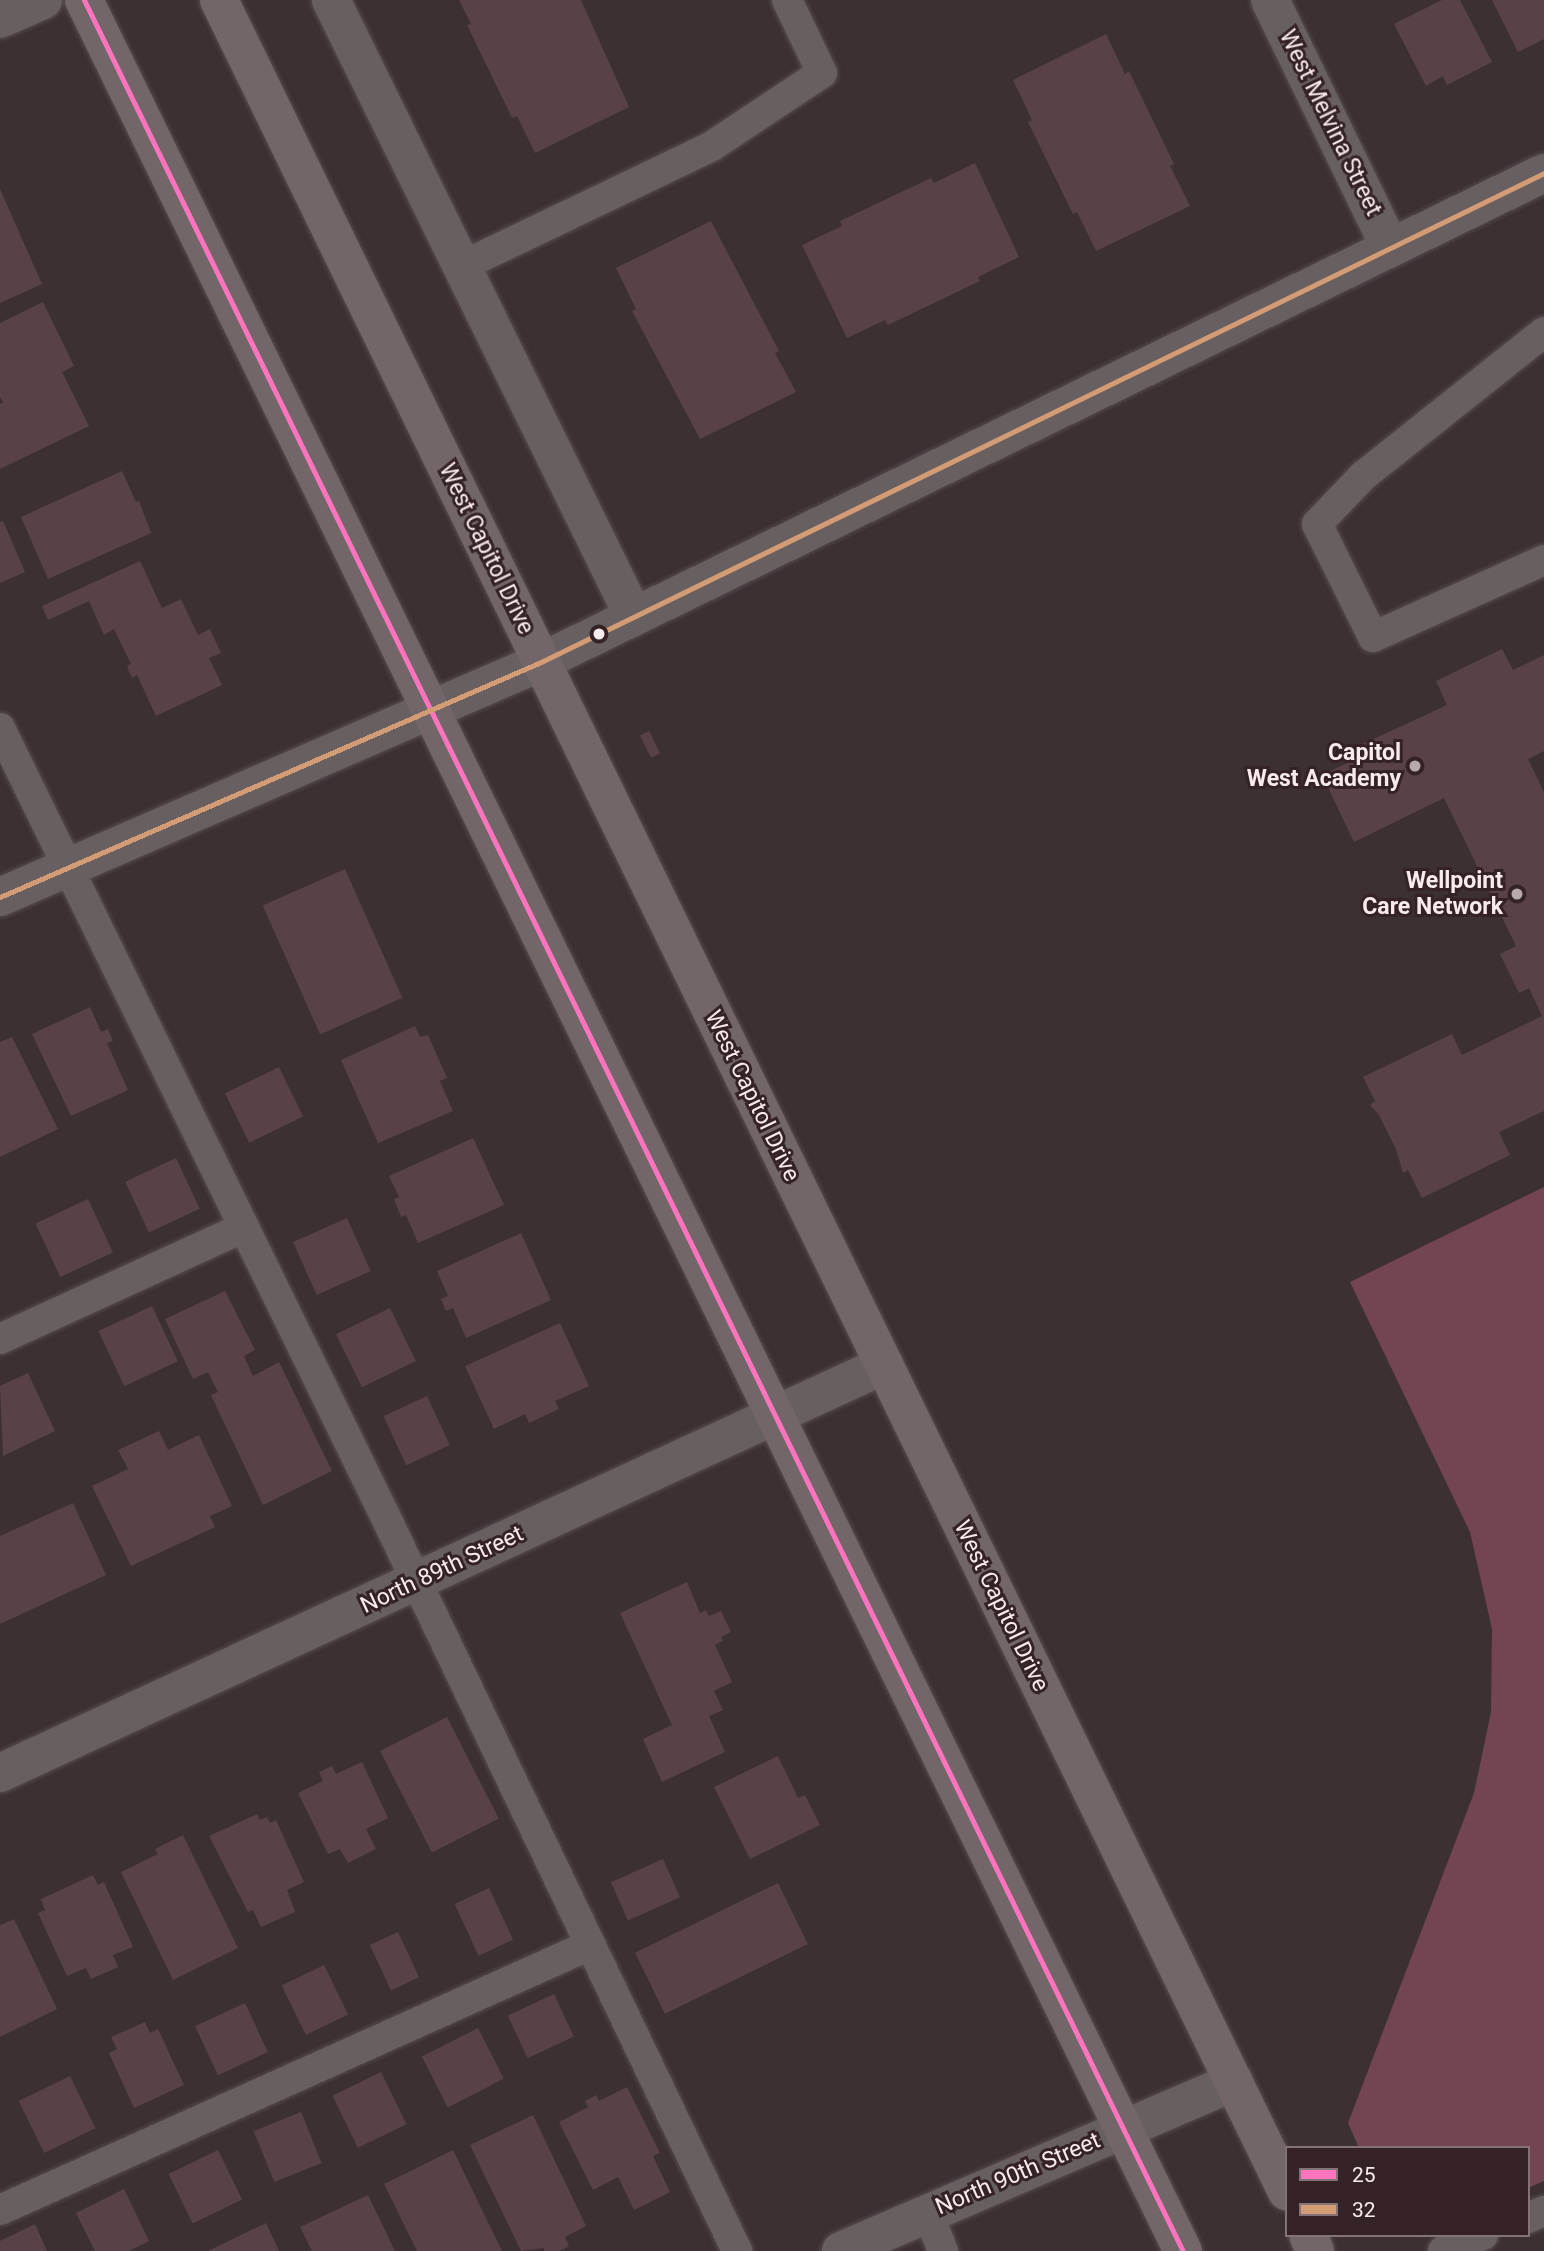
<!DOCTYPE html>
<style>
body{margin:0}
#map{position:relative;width:1544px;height:2251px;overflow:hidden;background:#3c3033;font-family:Roboto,sans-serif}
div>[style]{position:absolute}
.green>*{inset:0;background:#734550}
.building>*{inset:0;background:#584248;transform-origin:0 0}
.roads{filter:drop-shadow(0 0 2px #564c4e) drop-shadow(0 0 2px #564c4e)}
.lane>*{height:30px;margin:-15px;padding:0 15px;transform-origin:15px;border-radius:15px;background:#685f61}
.street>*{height:38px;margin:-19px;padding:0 19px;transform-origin:19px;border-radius:19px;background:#685f61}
.primary>*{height:38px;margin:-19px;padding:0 19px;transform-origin:19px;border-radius:19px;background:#736669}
.bus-1>*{height:5px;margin:-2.5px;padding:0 2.5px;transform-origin:2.5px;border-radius:2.5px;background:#fc73be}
.bus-2>*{height:5px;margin:-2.5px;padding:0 2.5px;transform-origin:2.5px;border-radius:2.5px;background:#d39c74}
.dots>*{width:19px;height:19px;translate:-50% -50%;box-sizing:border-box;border:4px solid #352226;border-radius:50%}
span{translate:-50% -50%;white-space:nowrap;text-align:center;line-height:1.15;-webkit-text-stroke:6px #352226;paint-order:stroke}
.street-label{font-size:23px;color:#f8ebed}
.poi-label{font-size:23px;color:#f8ebed;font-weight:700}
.right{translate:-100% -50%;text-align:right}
.legend{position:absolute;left:1285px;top:2146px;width:245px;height:91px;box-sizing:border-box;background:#352226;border:2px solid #837276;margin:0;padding:9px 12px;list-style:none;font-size:21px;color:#f8ebed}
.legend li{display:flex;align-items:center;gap:14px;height:35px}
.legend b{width:35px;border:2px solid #837276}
</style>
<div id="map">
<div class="green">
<i style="clip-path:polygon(1544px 1187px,1544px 2181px,1528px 2188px,1528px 2148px,1359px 2148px,1348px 2123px,1474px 1793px,1491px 1712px,1492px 1629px,1470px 1532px,1350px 1282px)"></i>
</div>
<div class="building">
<i style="clip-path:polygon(459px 0,581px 0,629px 107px,535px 153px,517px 116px,512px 118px,467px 25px,471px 24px)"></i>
<i style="clip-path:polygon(1442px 0,1460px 0,1492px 62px,1447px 85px,1443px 76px,1426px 86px,1394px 24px)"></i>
<i style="clip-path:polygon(1492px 0,1544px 0,1544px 39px,1518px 52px)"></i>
<i style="clip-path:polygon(1106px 34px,1125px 74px,1129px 71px,1174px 164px,1170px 166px,1190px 206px,1096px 251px,1077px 212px,1073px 214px,1028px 122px,1032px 120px,1013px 80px)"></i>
<i style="clip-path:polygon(975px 163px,1019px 257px,978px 277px,980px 281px,888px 325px,885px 320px,847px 338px,802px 245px,842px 226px,840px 221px,931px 178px,934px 183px)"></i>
<i style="clip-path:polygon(0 189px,42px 284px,0 303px)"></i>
<i style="clip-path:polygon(711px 221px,779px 351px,775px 353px,796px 392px,700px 439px,632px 311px,636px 309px,616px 268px)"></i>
<i style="clip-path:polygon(43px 302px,74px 366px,62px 372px,89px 426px,0 469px,0 404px,3px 402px,0 397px,0 323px)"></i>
<i style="clip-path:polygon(122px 471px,136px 502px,139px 501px,151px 533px,48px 579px,21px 517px)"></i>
<i style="clip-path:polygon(3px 521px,25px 572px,0 583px,0 522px)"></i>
<i style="clip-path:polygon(140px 561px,162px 608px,181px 599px,198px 635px,210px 629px,221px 653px,209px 658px,222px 685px,156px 716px,137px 675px,132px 678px,127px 666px,131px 664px,114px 629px,104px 635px,89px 601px,48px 620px,42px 606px)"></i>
<i style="clip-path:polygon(1502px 649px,1513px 670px,1544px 655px,1544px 751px,1528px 759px,1544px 792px,1544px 1111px,1499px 1132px,1510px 1155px,1422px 1198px,1408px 1170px,1403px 1173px,1396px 1149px,1379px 1115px,1370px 1105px,1375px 1101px,1363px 1077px,1452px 1034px,1462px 1055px,1542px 1016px,1529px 988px,1519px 993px,1500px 954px,1516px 946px,1444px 798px,1354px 842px,1322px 775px,1354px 760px,1350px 750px,1447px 705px,1436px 681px)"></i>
<i style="left:649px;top:731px;width:25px;height:10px;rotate:64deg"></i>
<i style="left:345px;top:869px;width:141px;height:90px;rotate:66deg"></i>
<i style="clip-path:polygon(90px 1007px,101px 1032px,108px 1029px,113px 1041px,107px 1043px,128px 1090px,71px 1116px,32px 1034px)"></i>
<i style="clip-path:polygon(415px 1026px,420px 1037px,428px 1035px,447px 1078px,440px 1081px,453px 1111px,378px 1143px,341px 1060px)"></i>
<i style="clip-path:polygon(12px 1037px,58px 1129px,0 1157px,0 1042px)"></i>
<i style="left:279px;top:1067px;width:55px;height:60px;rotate:64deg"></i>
<i style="clip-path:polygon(473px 1138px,504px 1205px,418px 1243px,406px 1215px,401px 1217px,394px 1199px,399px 1197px,389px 1176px)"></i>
<i style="left:176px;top:1158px;width:56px;height:56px;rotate:65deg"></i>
<i style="left:88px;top:1199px;width:59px;height:58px;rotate:65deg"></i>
<i style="left:347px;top:1218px;width:58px;height:59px;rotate:66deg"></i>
<i style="clip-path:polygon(521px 1233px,551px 1300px,466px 1338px,453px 1308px,446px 1311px,441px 1299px,448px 1296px,437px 1271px)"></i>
<i style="clip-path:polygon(225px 1291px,255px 1350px,244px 1356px,253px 1376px,279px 1362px,332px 1471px,263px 1505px,211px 1395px,218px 1392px,208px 1372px,193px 1379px,165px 1319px)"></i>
<i style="left:152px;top:1306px;width:61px;height:59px;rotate:65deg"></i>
<i style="left:390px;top:1308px;width:59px;height:60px;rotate:64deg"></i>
<i style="clip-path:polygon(560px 1323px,589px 1386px,555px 1401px,559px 1409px,529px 1423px,525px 1414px,494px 1429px,465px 1366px)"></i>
<i style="clip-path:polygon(28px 1373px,55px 1431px,3px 1456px,0 1386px)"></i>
<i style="left:427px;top:1396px;width:54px;height:48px;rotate:65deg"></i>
<i style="clip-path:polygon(159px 1431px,168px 1450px,199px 1435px,232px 1506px,210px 1516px,215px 1527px,131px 1566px,92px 1486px,128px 1469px,118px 1450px)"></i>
<i style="clip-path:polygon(73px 1503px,106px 1575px,0 1624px,0 1536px)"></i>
<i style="clip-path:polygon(687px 1582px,700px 1613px,706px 1610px,709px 1616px,721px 1611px,731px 1632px,721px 1637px,723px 1641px,715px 1645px,732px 1682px,714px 1691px,723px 1710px,709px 1716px,725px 1752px,662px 1782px,643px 1739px,672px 1725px,620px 1613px)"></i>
<i style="left:447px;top:1717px;width:114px;height:75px;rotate:63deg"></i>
<i style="clip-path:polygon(778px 1756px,798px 1798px,805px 1795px,820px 1825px,750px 1859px,714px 1787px)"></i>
<i style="clip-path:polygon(362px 1762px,388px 1818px,366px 1829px,376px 1849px,348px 1863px,340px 1849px,328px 1854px,298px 1793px,323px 1781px,319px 1772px,332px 1766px,336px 1774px)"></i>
<i style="clip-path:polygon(257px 1814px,260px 1820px,267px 1817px,270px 1823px,276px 1820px,304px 1882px,287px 1890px,295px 1912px,261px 1927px,253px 1910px,248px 1912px,209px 1836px)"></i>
<i style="clip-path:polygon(183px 1835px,238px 1948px,173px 1980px,121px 1872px,158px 1854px,155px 1849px)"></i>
<i style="left:663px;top:1859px;width:42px;height:57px;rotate:66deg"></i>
<i style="clip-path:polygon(93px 1875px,98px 1885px,104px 1882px,133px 1947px,113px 1955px,118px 1967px,91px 1979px,86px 1968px,67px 1976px,38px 1913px,45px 1910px,41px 1899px)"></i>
<i style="left:778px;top:1883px;width:68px;height:159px;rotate:64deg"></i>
<i style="left:489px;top:1888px;width:57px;height:38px;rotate:65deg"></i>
<i style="clip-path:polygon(14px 1919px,57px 2009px,0 2037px,0 1925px)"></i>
<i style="left:398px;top:1932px;width:50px;height:31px;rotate:65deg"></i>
<i style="left:324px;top:1965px;width:55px;height:47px;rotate:64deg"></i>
<i style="left:554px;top:1994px;width:47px;height:51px;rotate:65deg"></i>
<i style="left:245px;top:2003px;width:54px;height:55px;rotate:65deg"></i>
<i style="clip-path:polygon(145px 2022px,150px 2033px,158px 2029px,184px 2085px,134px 2108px,109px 2053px,117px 2049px,111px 2037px)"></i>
<i style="left:478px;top:2028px;width:57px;height:63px;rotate:63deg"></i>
<i style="left:381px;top:2072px;width:58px;height:54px;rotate:64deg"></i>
<i style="left:70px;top:2076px;width:58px;height:57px;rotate:64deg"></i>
<i style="clip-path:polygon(627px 2087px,660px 2153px,653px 2156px,670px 2192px,634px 2210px,618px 2177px,593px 2190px,559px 2122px,588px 2107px,585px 2101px,596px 2095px,599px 2101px)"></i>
<i style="left:301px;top:2112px;width:55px;height:51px;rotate:68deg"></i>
<i style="clip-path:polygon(533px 2115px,586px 2226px,565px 2237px,569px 2246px,560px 2251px,545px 2251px,543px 2248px,521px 2251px,470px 2145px)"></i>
<i style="left:218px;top:2150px;width:55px;height:55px;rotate:64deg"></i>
<i style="clip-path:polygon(453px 2150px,502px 2251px,417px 2251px,384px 2184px)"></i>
<i style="clip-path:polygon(124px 2189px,149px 2241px,129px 2251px,95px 2251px,76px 2213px)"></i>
<i style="clip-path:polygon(368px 2195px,395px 2251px,312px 2251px,300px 2227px)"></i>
<i style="clip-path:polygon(266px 2223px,279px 2251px,208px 2251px)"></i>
<i style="clip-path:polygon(35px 2224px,47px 2251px,0 2251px,0 2241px)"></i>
</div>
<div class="roads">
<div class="lane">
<i style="left:462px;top:266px;width:277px;rotate:-25.6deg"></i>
<i style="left:712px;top:146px;width:132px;rotate:-33.6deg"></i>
<i style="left:822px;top:73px;width:81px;rotate:-115.6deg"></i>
<i style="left:1544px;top:332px;width:230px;rotate:141.5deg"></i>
<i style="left:1364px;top:475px;width:68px;rotate:133.8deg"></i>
<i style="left:1317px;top:524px;width:126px;rotate:63.6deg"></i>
<i style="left:1373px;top:637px;width:188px;rotate:-24.2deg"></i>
<i style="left:0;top:728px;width:888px;rotate:63.95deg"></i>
<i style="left:390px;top:1526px;width:804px;rotate:64.42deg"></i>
<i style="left:0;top:1339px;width:267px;rotate:-24.6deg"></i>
<i style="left:0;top:2210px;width:647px;rotate:-24.19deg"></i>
<i style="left:928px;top:2213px;width:41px;rotate:68.5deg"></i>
<i style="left:1528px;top:2218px;width:17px;rotate:-24deg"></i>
<i style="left:1443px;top:2251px;width:43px;rotate:-21.8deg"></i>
</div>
<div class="street">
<i style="left:331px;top:0;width:687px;rotate:63.84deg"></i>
<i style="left:1270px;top:0;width:275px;rotate:64.1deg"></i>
<i style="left:0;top:19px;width:47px;rotate:-23.8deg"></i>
<i style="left:0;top:897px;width:590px;rotate:-23.48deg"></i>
<i style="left:541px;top:662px;width:1116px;rotate:-25.99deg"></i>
<i style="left:0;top:1773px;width:974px;rotate:-24.78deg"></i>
<i style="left:841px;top:2251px;width:428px;rotate:-23.3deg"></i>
</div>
<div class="primary">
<i style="left:84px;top:0;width:2505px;rotate:63.98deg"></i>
<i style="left:219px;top:0;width:2438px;rotate:64.02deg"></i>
<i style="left:1308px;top:2235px;width:17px;rotate:66deg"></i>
</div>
</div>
<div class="bus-1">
<i style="left:84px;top:0;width:2505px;rotate:63.98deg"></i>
</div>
<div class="bus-2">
<i style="left:0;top:897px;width:590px;rotate:-23.48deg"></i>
<i style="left:541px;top:662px;width:1116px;rotate:-25.99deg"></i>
</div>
<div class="dots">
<i style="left:599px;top:634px;background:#f8ebed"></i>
<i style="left:1415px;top:766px;background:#b6aaac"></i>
<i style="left:1517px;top:894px;background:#b6aaac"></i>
</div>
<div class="street-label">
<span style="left:1330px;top:123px;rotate:64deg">West Melvina Street</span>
<span style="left:486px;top:549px;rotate:64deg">West Capitol Drive</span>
<span style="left:752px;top:1096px;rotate:64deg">West Capitol Drive</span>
<span style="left:442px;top:1570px;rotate:-25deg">North 89th Street</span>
<span style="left:1001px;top:1606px;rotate:64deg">West Capitol Drive</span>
<span style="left:1018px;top:2174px;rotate:-23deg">North 90th Street</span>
</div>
<div class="poi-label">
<span class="right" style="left:1401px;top:766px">Capitol<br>West Academy</span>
<span class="right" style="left:1503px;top:894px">Wellpoint<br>Care Network</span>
</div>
<ul class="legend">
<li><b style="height:9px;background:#fc73be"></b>25</li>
<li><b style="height:9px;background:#d39c74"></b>32</li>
</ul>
</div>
